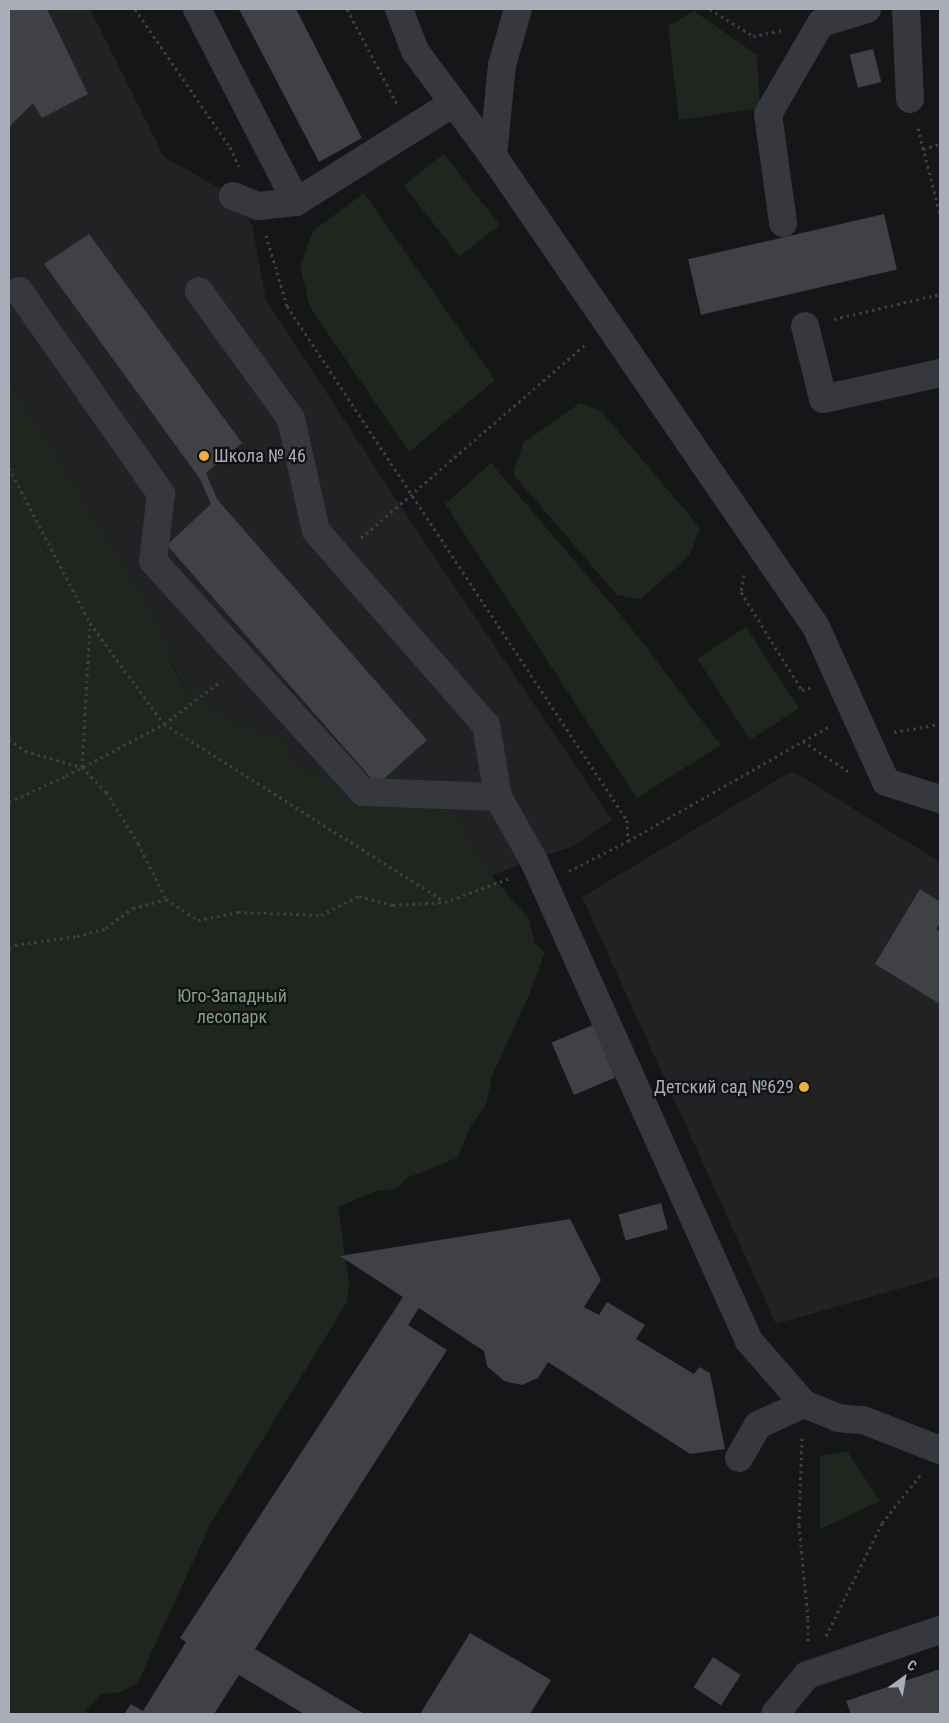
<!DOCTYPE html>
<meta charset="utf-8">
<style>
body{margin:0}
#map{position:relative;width:949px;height:1723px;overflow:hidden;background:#161618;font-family:"Roboto Condensed",sans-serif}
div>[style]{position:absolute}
.built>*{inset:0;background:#222225}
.green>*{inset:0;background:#1e261f;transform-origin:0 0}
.building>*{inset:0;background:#404145;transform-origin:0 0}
.path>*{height:3px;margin-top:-1.5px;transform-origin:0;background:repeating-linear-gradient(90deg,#3d3f44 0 2.5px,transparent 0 6.5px)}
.minor>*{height:28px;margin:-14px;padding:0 14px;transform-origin:14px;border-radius:14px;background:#37383d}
.dots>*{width:14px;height:14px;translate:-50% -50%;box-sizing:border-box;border:2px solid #111113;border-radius:50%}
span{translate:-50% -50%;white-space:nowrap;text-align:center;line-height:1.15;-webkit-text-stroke:4.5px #111113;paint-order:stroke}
.poi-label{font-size:18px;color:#a8adb8}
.left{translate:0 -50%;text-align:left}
.right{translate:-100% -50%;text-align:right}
.park-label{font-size:18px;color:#7fa381}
.frame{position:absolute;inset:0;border:10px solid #a8adb8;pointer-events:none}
.north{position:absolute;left:879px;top:1653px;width:50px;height:50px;-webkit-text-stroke:4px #111113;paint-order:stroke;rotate:32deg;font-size:14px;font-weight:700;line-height:20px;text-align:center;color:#a8adb8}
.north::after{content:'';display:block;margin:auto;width:18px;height:22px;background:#a8adb8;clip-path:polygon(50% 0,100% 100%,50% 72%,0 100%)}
</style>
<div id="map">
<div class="built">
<i style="clip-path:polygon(9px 9px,90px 9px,164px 157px,233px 196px,252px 225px,266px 300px,399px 504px,612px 820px,572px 847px,533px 859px,455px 890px,208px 722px,9px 409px)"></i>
<i style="clip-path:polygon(792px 771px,940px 862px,940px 1277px,776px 1324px,582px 897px)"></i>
</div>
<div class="green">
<i style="clip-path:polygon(694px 11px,757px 55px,760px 108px,679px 120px,668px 26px)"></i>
<i style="left:444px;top:154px;width:90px;height:51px;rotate:52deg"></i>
<i style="clip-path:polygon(364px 193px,495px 380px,409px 452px,310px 307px,300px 267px,313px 231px)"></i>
<i style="clip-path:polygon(9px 382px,150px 611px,175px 659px,169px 662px,189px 693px,194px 691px,229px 725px,291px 745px,290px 762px,318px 779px,335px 774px,367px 779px,381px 770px,445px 791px,472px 853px,529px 919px,535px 944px,545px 952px,529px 995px,492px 1076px,486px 1104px,471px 1126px,457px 1158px,407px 1178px,396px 1189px,377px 1191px,338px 1207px,349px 1284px,347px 1302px,210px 1525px,138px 1682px,122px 1692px,102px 1694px,88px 1708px,85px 1714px,9px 1714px)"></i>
<i style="clip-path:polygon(580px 403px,601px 411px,700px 528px,690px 555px,641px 599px,617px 595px,513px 474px,523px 443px)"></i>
<i style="clip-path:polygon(491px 463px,625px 620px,721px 745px,637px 798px,445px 504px)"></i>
<i style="left:746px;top:627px;width:97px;height:58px;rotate:57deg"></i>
<i style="clip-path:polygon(847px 1451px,880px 1501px,820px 1529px,820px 1456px)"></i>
</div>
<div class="building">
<i style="clip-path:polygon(9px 9px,47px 9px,88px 94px,42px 118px,33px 103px,9px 127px)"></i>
<i style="clip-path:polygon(239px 9px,296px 9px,362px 138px,319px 162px)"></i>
<i style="left:873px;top:49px;width:34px;height:24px;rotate:76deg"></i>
<i style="left:884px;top:214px;width:57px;height:201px;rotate:77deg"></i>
<i style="clip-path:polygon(89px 234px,242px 443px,206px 473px,217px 499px,427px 740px,377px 785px,167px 545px,211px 504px,200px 479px,44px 264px)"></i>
<i style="clip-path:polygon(920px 889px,940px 902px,940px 923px,936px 929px,940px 932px,940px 1004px,875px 964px)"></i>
<i style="left:593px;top:1025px;width:57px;height:45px;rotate:67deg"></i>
<i style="left:661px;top:1203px;width:27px;height:44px;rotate:75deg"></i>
<i style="clip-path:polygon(570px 1219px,601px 1280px,584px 1307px,599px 1315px,607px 1302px,645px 1325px,636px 1339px,694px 1374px,699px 1367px,710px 1373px,725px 1449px,690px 1454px,548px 1362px,538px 1378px,522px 1385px,504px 1381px,487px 1366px,484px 1351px,419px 1308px,408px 1325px,447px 1350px,255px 1649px,364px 1714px,304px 1714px,239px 1675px,214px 1714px,124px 1714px,131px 1704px,143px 1711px,186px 1642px,180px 1638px,403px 1297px,340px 1256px)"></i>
<i style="clip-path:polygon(470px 1633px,551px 1680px,530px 1714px,420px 1714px)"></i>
<i style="left:713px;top:1657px;width:33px;height:36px;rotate:33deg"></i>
<i style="clip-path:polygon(940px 1669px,940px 1714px,851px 1714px,846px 1701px)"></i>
</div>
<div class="path">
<i style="left:135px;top:9px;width:168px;rotate:55.5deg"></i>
<i style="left:230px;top:147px;width:21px;rotate:65deg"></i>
<i style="left:347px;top:9px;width:107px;rotate:62.2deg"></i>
<i style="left:710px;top:9px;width:51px;rotate:32.1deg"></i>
<i style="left:753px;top:36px;width:31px;rotate:-11deg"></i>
<i style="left:918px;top:128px;width:89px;rotate:75.7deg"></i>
<i style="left:923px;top:149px;width:18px;rotate:-16deg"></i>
<i style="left:266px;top:235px;width:74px;rotate:73.5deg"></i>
<i style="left:287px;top:306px;width:616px;rotate:56.52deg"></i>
<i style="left:627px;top:820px;width:21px;rotate:87deg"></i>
<i style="left:834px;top:319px;width:109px;rotate:-13.3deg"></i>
<i style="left:9px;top:468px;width:175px;rotate:62.4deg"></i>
<i style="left:90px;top:623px;width:125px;rotate:53.8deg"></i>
<i style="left:164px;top:724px;width:331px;rotate:32.3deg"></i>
<i style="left:361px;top:538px;width:298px;rotate:-40.8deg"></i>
<i style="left:744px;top:575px;width:17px;rotate:100deg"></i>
<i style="left:741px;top:592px;width:115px;rotate:58.1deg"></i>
<i style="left:802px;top:690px;width:10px;rotate:-17deg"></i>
<i style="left:894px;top:732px;width:47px;rotate:-9.9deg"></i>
<i style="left:9px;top:739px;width:20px;rotate:37deg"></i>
<i style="left:25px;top:751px;width:59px;rotate:15.7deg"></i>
<i style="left:82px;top:767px;width:35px;rotate:46deg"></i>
<i style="left:106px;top:792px;width:60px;rotate:57.9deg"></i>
<i style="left:138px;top:843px;width:63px;rotate:63.4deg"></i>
<i style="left:166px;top:899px;width:38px;rotate:33deg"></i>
<i style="left:198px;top:920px;width:41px;rotate:-11.3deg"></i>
<i style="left:238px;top:912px;width:83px;rotate:2.1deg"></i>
<i style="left:321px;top:915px;width:42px;rotate:-26.6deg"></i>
<i style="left:359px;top:896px;width:35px;rotate:15deg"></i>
<i style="left:393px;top:905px;width:52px;rotate:-3.3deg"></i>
<i style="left:445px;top:902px;width:69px;rotate:-20.3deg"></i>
<i style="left:803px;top:741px;width:54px;rotate:33.7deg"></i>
<i style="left:82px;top:767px;width:144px;rotate:-86.8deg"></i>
<i style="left:9px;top:802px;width:63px;rotate:-24.5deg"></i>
<i style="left:66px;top:776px;width:111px;rotate:-28deg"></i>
<i style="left:164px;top:724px;width:71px;rotate:-37deg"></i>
<i style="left:569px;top:871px;width:66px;rotate:-27deg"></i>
<i style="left:628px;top:841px;width:230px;rotate:-29.7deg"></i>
<i style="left:9px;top:949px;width:7px;rotate:-34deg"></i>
<i style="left:15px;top:945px;width:63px;rotate:-8.3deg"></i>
<i style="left:77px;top:936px;width:30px;rotate:-15deg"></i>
<i style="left:106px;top:928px;width:34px;rotate:-37deg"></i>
<i style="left:133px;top:908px;width:34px;rotate:-15deg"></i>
<i style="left:802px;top:1438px;width:87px;rotate:92deg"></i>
<i style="left:799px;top:1525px;width:94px;rotate:84.5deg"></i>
<i style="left:808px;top:1619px;width:25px;rotate:90deg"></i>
<i style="left:826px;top:1636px;width:126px;rotate:-63.6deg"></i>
<i style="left:882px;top:1523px;width:63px;rotate:-51.5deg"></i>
</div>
<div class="minor">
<i style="left:197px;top:9px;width:217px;rotate:62.8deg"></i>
<i style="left:296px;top:202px;width:186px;rotate:-32.2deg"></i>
<i style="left:399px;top:9px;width:45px;rotate:69.1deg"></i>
<i style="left:415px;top:51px;width:131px;rotate:53.4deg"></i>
<i style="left:493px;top:156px;width:571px;rotate:55.56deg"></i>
<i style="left:816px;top:627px;width:170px;rotate:65.7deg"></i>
<i style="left:886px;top:782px;width:57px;rotate:17.5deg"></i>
<i style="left:906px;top:9px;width:90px;rotate:87.5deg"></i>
<i style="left:493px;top:156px;width:91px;rotate:-84.4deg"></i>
<i style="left:502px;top:65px;width:58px;rotate:-74.1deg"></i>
<i style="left:233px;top:196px;width:27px;rotate:22deg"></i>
<i style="left:258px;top:206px;width:38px;rotate:-6deg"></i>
<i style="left:783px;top:223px;width:110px;rotate:-97.8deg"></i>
<i style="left:768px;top:114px;width:105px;rotate:-59.8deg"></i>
<i style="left:821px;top:23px;width:48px;rotate:-16.9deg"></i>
<i style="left:19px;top:291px;width:248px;rotate:55deg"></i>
<i style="left:161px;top:494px;width:67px;rotate:96.8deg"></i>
<i style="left:153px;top:561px;width:312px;rotate:47.7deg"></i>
<i style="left:363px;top:792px;width:135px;rotate:2.1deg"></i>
<i style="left:498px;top:797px;width:71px;rotate:60.6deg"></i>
<i style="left:533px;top:859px;width:528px;rotate:65.86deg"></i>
<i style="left:749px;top:1341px;width:84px;rotate:48.9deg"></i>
<i style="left:804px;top:1404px;width:37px;rotate:22deg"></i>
<i style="left:838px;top:1418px;width:25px;rotate:5deg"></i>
<i style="left:863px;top:1420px;width:83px;rotate:21.3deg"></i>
<i style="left:199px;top:291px;width:158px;rotate:54.3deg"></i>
<i style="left:291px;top:419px;width:115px;rotate:77.4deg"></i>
<i style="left:316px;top:531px;width:258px;rotate:48.8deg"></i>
<i style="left:486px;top:725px;width:73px;rotate:80.5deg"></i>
<i style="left:805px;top:326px;width:75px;rotate:76.1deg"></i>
<i style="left:823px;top:399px;width:120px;rotate:-12.5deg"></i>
<i style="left:739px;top:1458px;width:38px;rotate:-60deg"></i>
<i style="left:758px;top:1425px;width:51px;rotate:-24.5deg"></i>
<i style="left:775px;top:1714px;width:50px;rotate:-50.6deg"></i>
<i style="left:807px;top:1675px;width:140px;rotate:-18.7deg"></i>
</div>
<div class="dots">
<i style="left:204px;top:456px;background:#f2b134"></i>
<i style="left:804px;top:1087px;background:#f2b134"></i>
</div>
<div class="poi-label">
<span class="left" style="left:214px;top:456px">Школа № 46</span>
<span class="right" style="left:794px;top:1087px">Детский сад №629</span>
</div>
<div class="park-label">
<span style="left:232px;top:1007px">Юго-Западный<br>лесопарк</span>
</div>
<div class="frame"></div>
<div class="north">С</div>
</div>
